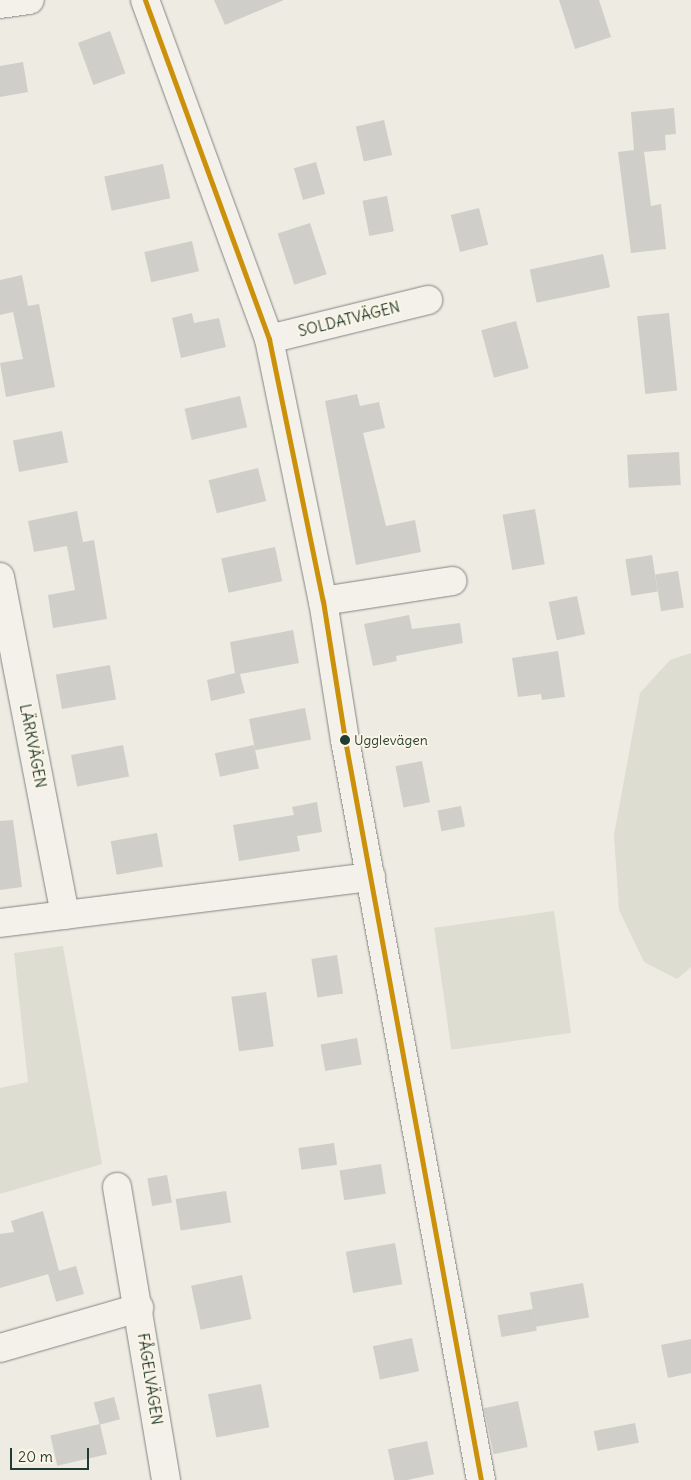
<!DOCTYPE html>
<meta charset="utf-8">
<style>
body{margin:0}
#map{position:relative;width:691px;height:1480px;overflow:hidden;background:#eeebe3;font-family:Delius,sans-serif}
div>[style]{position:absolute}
.green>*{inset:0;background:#deddd1;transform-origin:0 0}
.building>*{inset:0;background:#cfcec9;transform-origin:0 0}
.roads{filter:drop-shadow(0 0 1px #828681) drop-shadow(0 0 1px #828681)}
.minor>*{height:28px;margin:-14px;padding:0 14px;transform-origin:14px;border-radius:14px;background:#f4f1eb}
.bus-1>*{height:5px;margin:-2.5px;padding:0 2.5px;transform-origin:2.5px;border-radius:2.5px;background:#cc910a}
.dots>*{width:14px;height:14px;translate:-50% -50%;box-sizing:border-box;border:2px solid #fcf5e5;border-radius:50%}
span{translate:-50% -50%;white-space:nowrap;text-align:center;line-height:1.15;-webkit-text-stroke:4px #fcf5e5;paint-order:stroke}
.bus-label{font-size:14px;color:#1f3d34}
.left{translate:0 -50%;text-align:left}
.street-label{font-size:15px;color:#1f3d34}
.scale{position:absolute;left:10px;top:1448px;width:79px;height:22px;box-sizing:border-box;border:2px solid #1f3d34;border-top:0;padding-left:6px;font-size:15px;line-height:18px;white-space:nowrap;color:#1f3d34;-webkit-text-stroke:4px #fcf5e5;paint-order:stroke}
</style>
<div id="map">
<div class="green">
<i style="clip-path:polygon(691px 653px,691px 967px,677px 979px,644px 962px,619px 910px,614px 835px,640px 693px,670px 660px)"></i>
<i style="left:554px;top:911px;width:123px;height:121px;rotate:82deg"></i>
<i style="clip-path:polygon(63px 946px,102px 1164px,0 1194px,0 1088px,28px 1082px,14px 953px)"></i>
</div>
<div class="building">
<i style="clip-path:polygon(214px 0,284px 0,225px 25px)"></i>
<i style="clip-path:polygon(559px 0,599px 0,611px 37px,575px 49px)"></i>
<i style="left:110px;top:31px;width:45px;height:34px;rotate:70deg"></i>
<i style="clip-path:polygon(23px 62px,28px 92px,0 97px,0 66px)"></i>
<i style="clip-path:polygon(674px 108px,676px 134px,665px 135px,666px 150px,644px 152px,651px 206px,661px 204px,666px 249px,631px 253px,618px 152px,634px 150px,631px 112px)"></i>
<i style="left:384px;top:120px;width:36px;height:29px;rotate:77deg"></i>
<i style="left:316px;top:162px;width:33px;height:23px;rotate:74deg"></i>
<i style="left:163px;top:164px;width:35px;height:60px;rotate:78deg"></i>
<i style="left:387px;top:196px;width:36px;height:25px;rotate:79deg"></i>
<i style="left:479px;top:208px;width:38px;height:29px;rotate:76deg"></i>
<i style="left:310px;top:223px;width:54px;height:34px;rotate:72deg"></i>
<i style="left:192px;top:241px;width:31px;height:49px;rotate:77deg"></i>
<i style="left:603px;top:254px;width:34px;height:75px;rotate:78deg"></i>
<i style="clip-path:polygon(22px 275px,28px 306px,39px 304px,55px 387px,6px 397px,0 363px,23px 359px,13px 312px,0 315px,0 280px)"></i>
<i style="clip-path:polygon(192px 313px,194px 323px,219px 318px,226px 347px,181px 358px,172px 318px)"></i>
<i style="left:669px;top:313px;width:78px;height:32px;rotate:84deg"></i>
<i style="left:516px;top:321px;width:49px;height:36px;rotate:75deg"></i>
<i style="clip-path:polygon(357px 394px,360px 406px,379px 402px,385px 428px,363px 433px,386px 526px,415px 520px,421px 552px,356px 565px,325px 401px)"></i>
<i style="left:240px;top:396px;width:32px;height:57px;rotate:77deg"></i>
<i style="left:62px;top:431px;width:32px;height:50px;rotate:79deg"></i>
<i style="left:679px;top:452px;width:33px;height:52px;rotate:87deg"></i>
<i style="left:258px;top:468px;width:34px;height:51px;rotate:76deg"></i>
<i style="left:535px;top:509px;width:56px;height:33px;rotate:80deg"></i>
<i style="clip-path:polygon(77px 511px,83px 542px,68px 545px,94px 540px,107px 619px,53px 628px,48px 595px,75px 590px,67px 546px,34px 552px,28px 521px)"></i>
<i style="left:275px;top:547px;width:35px;height:55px;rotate:78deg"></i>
<i style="left:652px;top:555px;width:37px;height:27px;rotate:81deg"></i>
<i style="left:678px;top:571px;width:37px;height:23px;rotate:81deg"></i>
<i style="left:577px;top:596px;width:39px;height:29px;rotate:78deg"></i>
<i style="clip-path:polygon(409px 615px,412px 629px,460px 623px,463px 643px,396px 656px,397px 661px,373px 666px,364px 624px)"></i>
<i style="clip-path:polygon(293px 630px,299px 663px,240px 674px,245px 693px,211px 701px,207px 680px,235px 673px,230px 642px)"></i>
<i style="clip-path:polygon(558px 651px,565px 697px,542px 700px,541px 694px,518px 697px,512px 658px)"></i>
<i style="left:110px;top:665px;width:35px;height:55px;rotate:80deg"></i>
<i style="left:305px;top:708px;width:32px;height:57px;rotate:79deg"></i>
<i style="left:123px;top:745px;width:32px;height:53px;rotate:79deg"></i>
<i style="left:254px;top:745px;width:24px;height:40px;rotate:78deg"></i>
<i style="left:422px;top:761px;width:42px;height:27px;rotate:79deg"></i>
<i style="clip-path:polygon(317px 802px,322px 832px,297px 836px,300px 851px,239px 861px,233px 825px,294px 815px,292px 807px)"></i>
<i style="left:461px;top:806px;width:21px;height:24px;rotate:79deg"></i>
<i style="clip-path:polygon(13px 820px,22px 887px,0 890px,0 821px)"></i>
<i style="left:157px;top:833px;width:34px;height:47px;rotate:80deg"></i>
<i style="left:337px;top:955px;width:39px;height:26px;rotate:81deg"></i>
<i style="left:266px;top:992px;width:55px;height:35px;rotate:82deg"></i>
<i style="left:357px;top:1038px;width:27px;height:37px;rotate:80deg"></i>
<i style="left:334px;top:1143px;width:22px;height:36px;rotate:82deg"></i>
<i style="left:381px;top:1164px;width:30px;height:42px;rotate:81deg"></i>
<i style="left:167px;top:1175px;width:28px;height:20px;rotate:80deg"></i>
<i style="left:226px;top:1191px;width:32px;height:51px;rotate:81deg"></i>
<i style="clip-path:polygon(43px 1211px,59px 1271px,0 1288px,0 1234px,14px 1232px,11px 1221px)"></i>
<i style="left:395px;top:1243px;width:42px;height:50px;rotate:80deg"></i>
<i style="left:76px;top:1266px;width:29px;height:29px;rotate:74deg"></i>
<i style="left:242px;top:1275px;width:45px;height:52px;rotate:78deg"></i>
<i style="left:583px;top:1283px;width:35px;height:54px;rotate:80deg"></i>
<i style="left:533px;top:1309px;width:22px;height:36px;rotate:80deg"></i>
<i style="left:412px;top:1338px;width:34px;height:40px;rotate:78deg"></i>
<i style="clip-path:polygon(691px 1339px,691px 1373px,668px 1378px,661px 1345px)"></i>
<i style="left:261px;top:1384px;width:44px;height:54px;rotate:79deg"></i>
<i style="left:114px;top:1397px;width:23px;height:21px;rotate:75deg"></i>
<i style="left:518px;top:1401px;width:47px;height:35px;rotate:78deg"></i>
<i style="left:635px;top:1423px;width:20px;height:42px;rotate:79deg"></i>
<i style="left:100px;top:1424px;width:31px;height:51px;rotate:77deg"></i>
<i style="left:427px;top:1441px;width:34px;height:40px;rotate:78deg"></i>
</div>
<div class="roads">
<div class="minor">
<i style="left:145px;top:0;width:361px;rotate:69.9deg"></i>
<i style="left:269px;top:339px;width:268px;rotate:78.4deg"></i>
<i style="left:323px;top:601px;width:141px;rotate:81deg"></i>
<i style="left:345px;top:740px;width:752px;rotate:79.59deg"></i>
<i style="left:0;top:4px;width:30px;rotate:-8deg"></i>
<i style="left:269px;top:339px;width:164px;rotate:-13.8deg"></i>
<i style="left:0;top:577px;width:344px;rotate:79.1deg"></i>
<i style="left:323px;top:601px;width:131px;rotate:-8.8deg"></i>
<i style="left:0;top:923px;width:374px;rotate:-7.1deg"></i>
<i style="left:117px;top:1187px;width:297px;rotate:80.5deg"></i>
<i style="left:0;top:1348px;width:145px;rotate:-16.1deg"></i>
</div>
</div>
<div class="bus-1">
<i style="left:145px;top:0;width:361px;rotate:69.9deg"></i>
<i style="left:269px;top:339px;width:268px;rotate:78.4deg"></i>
<i style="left:323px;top:601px;width:141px;rotate:81deg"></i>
<i style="left:345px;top:740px;width:752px;rotate:79.59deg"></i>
</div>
<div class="dots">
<i style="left:345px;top:740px;background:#1f3d34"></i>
</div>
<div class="bus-label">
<span class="left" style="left:354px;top:740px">Ugglevägen</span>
</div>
<div class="street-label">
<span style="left:349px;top:319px;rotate:-14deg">SOLDATVÄGEN</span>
<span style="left:33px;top:746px;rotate:79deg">LÄRKVÄGEN</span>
<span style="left:150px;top:1379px;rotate:81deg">FÅGELVÄGEN</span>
</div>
<div class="scale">20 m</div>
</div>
